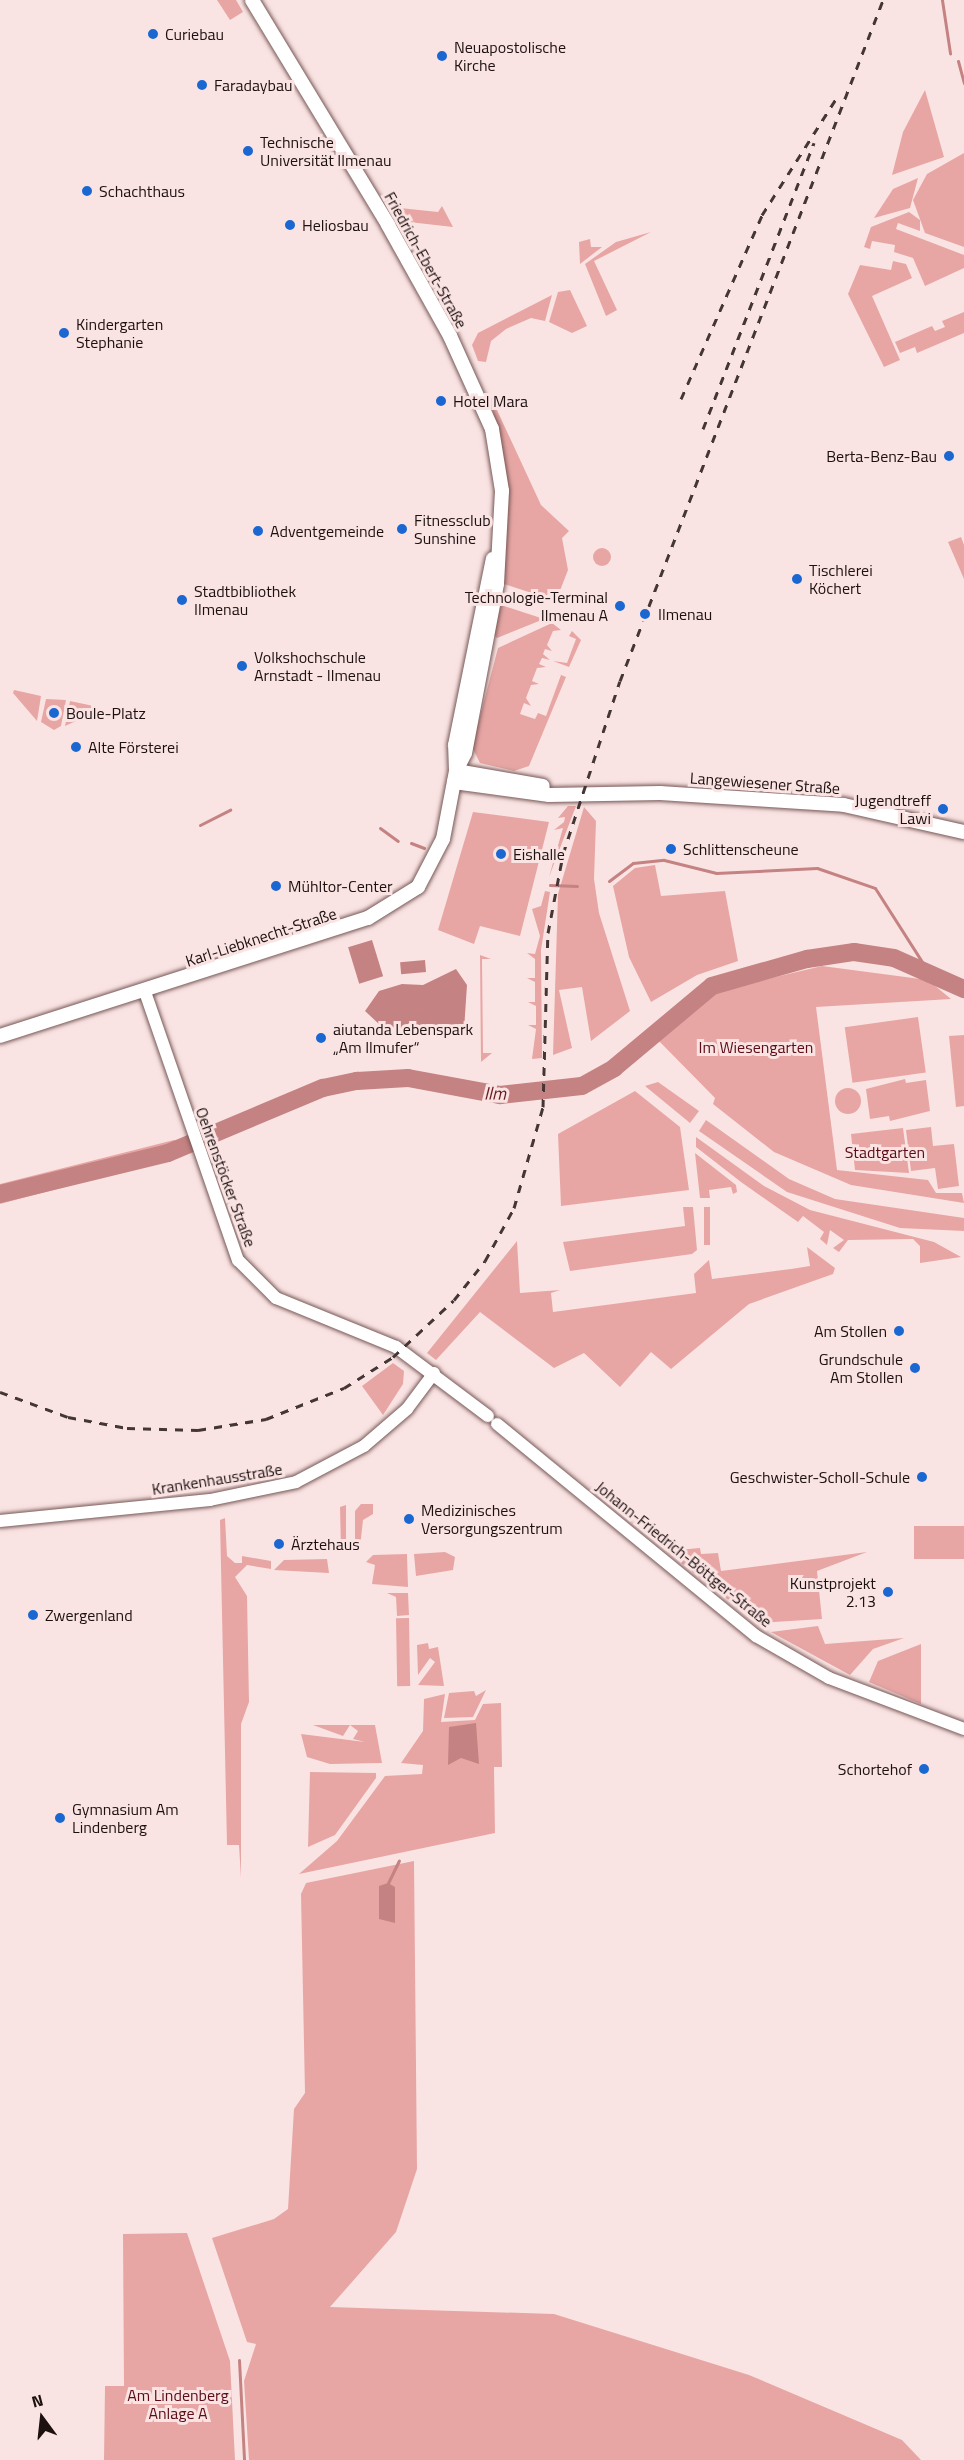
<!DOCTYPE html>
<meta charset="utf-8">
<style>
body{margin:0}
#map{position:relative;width:964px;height:2460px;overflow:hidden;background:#fae4e3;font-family:"Titillium Web",sans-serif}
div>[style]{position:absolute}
.green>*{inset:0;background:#e7a6a4;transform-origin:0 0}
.round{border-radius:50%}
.water>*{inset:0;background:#c48382;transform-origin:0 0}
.stream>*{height:3px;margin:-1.5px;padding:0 1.5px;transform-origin:1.5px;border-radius:1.5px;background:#c48382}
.river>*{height:18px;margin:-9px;padding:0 9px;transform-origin:9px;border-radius:9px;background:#c48382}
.roads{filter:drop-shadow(0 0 2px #765756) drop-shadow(0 0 2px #765756)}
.tertiary>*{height:12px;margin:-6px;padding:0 6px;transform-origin:6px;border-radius:6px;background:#fff}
.secondary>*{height:14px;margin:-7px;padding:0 7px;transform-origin:7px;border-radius:7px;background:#fff}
.rail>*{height:3px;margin-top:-1.5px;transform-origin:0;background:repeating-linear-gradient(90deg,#443635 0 8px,transparent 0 16px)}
.dots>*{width:16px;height:16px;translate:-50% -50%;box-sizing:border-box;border:3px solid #fae4e3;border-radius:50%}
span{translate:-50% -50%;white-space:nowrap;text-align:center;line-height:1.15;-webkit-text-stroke:6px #fae4e3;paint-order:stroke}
.poi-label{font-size:16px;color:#1d1110}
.left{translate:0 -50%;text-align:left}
.right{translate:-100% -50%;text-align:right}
.street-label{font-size:16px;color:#1d1110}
.park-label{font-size:16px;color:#5b0c17}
.water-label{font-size:18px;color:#691b22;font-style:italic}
.north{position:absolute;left:12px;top:2388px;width:60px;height:60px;-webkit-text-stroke:4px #fae4e3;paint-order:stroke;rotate:345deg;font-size:16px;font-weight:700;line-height:24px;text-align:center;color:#1d1110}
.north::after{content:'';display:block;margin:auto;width:21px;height:27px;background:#1d1110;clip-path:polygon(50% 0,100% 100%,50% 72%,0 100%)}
</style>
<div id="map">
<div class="green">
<i style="clip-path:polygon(217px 0,236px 0,243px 12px,230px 20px)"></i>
<i style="clip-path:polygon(925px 90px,944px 157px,892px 175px,903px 132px)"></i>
<i style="clip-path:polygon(964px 153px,964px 247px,925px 233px,913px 200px,927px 174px)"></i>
<i style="clip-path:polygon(918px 178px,910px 208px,874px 218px,893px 189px)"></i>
<i style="clip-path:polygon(391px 195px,394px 205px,400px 200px,400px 208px,438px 212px,442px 206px,453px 227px,400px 221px,385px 198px)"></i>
<i style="clip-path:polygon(909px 212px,920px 220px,920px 231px,898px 223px,896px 229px,964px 255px,964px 268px,925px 286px,913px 258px,894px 252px,895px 245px,872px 241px,870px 249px,864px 247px,871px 227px)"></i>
<i style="clip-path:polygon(651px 232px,594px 261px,617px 310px,606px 316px,585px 264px,616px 242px)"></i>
<i style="clip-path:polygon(590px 239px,591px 247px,602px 247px,580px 264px,579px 242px)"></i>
<i style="clip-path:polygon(893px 261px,906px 264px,912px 278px,872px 296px,900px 360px,884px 367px,848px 294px,860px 265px,891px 270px)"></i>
<i style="clip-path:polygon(570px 290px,587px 326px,572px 333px,549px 322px,558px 292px)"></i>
<i style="clip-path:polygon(552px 295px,545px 321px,531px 318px,506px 329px,491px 341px,486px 362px,478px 361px,472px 345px,478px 333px)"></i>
<i style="clip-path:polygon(964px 312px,964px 333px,917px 353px,915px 347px,900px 353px,895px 342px,932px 326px,935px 331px,945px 327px,942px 321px)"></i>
<i style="clip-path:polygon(490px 395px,541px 505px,569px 531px,562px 538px,568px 570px,556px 601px,504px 584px,508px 491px)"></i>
<i style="clip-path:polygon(961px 537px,964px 545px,964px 579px,948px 542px)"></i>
<i class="round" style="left:593px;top:548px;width:18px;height:18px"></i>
<i style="clip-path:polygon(501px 605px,544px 619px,497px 638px,493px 634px)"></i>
<i style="clip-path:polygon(552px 623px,561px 630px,553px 631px,547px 645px,552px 651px,545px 649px,543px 654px,550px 660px,542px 658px,539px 664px,546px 667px,537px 668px,532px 681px,539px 684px,531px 685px,526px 698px,531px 706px,524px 703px,520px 714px,535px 719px,538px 713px,546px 716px,561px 675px,554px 672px,566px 677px,529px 766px,514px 771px,480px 763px,472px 747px,498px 648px)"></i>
<i style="clip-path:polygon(572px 631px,581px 640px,569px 667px,553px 661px,567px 663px,576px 639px,569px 636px)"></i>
<i style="clip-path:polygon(14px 690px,41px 696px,37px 721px,13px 693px)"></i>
<i style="clip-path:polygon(46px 699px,66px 700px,61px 726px,54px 730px,41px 722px)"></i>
<i style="clip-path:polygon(70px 701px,98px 707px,98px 711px,65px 726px)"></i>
<i style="clip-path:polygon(568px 806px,576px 806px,549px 877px,563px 828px,554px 830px,564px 822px,565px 817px,558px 818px)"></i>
<i style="clip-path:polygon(584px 807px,596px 821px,594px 879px,599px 913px,630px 1011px,591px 1041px,582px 987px,559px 990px,572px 1048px,553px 1055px,558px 894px)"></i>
<i style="clip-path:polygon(473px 812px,549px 822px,520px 936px,480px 926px,474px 944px,438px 930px)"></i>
<i style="clip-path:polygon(655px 865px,661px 896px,725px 891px,738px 961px,697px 975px,651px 1002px,629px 957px,613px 886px,635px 868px)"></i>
<i style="clip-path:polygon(545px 891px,550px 892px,541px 950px,542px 1058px,532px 1059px,536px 1029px,528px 1025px,536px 1025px,536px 1006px,528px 1002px,535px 1002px,535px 982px,527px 978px,535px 978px,535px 959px,527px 953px,535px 954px,540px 936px,532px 909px,541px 906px)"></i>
<i style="clip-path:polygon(480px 955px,491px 959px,482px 959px,483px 1053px,492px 1053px,481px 1062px)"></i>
<i style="clip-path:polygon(822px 966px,928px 980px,951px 999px,816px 1007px,837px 1170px,928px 1180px,936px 1193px,962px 1193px,964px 1203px,851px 1185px,774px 1152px,713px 1104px,715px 1098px,658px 1040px,712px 992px)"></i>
<i style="left:918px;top:1017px;width:56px;height:74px;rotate:82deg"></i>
<i style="clip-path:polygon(964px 1035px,964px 1106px,956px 1107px,949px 1036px)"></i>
<i style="clip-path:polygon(905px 1079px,906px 1083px,926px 1080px,930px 1111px,890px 1121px,889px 1116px,870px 1119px,866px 1089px)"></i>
<i style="clip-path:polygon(658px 1082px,699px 1111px,690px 1123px,645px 1086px)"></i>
<i class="round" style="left:835px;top:1088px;width:26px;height:26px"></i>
<i style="clip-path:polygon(635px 1091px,680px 1127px,689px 1190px,561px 1206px,558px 1134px)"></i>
<i style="clip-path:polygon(706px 1120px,789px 1179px,835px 1199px,964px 1218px,964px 1231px,900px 1228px,787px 1192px,699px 1131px)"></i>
<i style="clip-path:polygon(931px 1127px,933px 1146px,954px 1144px,959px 1186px,938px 1189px,935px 1168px,911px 1171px,906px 1130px)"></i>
<i style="clip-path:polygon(903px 1128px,909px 1173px,855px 1170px,851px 1134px)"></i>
<i style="clip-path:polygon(696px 1137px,764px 1186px,810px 1210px,934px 1242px,961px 1257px,920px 1263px,920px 1246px,913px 1239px,848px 1240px,839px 1252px,833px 1248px,844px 1240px,830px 1230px,827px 1245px,820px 1239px,824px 1232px,803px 1216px,798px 1222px,741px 1182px,696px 1147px)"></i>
<i style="clip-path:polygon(174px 1140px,183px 1143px,185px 1155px,0 1204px,0 1184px)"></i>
<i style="clip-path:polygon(695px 1153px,736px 1185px,737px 1192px,733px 1194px,731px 1187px,709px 1190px,710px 1198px,700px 1198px)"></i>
<i style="clip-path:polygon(683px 1207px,693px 1207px,697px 1250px,692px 1254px,570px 1271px,563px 1242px,685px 1226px)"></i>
<i style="left:704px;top:1207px;width:6px;height:38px"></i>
<i style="clip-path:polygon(517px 1241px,520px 1293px,560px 1290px,551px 1293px,553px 1312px,696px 1293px,694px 1274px,709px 1260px,712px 1279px,791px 1269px,810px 1266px,807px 1247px,835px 1268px,833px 1274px,749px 1304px,671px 1369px,651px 1352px,620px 1387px,584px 1353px,554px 1368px,480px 1312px,436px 1360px,427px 1353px)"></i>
<i style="clip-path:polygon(393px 1363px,404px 1371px,403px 1384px,383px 1415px,362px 1386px)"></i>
<i style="clip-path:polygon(361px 1504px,373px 1504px,373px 1514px,363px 1520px,360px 1547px,355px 1547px,355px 1511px)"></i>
<i style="clip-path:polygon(346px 1505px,346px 1548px,341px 1548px,340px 1507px)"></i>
<i style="clip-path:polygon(225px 1518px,227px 1556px,235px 1563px,242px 1563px,242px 1556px,271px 1561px,271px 1569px,247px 1565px,235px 1577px,247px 1596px,249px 1702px,241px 1724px,241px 1878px,239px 1845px,227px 1845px,220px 1520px)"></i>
<i style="left:964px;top:1526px;width:33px;height:50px;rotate:90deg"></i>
<i style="clip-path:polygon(700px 1548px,701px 1554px,718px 1553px,721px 1571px,867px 1552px,817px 1571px,822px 1619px,758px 1623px,666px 1551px)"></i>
<i style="clip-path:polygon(445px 1552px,455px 1557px,453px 1570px,416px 1576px,414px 1554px)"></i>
<i style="clip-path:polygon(407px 1554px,408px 1587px,372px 1584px,375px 1565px,366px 1562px,373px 1555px)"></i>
<i style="clip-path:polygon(327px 1559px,329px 1573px,274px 1570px,284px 1560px)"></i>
<i style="clip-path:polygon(387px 1593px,408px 1593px,409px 1615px,397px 1616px,396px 1597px)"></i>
<i style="left:409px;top:1618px;width:68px;height:13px;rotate:89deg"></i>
<i style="clip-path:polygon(818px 1626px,825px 1644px,904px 1638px,873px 1649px,850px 1675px,771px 1632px)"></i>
<i style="clip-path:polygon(428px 1643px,429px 1649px,438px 1647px,444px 1686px,418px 1685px,435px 1662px,430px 1658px,418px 1675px,417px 1645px)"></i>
<i style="clip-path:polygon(921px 1644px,921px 1704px,869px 1682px,878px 1661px)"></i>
<i style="clip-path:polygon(486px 1690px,473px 1717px,444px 1718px,449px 1693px,474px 1691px,476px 1696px)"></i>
<i style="clip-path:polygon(445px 1694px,441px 1722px,475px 1720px,483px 1704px,501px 1703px,502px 1767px,494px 1767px,495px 1833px,299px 1874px,337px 1841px,385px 1776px,422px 1774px,423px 1765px,401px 1763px,423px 1731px,424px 1699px)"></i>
<i style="clip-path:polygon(313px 1725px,375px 1725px,382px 1763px,330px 1764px,307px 1757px,301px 1734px,365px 1742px,353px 1739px,358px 1731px,350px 1725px,343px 1736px)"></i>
<i style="clip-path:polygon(310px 1772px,376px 1773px,376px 1778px,335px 1835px,308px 1847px)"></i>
<i style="clip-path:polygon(414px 1861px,417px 2169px,396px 2232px,330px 2307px,554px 2314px,749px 2375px,902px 2440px,921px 2460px,249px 2460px,244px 2381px,256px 2344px,247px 2342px,212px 2238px,274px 2219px,288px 2209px,294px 2109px,305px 2093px,301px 1894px,306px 1883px)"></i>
<i style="clip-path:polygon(187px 2233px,230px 2361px,235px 2460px,104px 2460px,105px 2386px,124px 2386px,123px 2234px)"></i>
</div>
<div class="water">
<i style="left:372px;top:940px;width:38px;height:25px;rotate:73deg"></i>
<i style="left:425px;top:960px;width:12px;height:25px;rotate:85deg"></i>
<i style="clip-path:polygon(456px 969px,467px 985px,464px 1030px,448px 1033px,433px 1025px,424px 1034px,409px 1023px,404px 1029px,380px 1025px,365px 1011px,379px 991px,402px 984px,423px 985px)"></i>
<i style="clip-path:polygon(476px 1723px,479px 1764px,461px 1758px,448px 1765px,449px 1727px)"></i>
<i style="clip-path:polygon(388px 1883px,395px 1887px,395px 1923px,379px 1919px,379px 1886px)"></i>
</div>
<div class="stream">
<i style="left:942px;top:0;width:54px;rotate:81.4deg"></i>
<i style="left:958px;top:61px;width:23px;rotate:75deg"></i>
<i style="left:200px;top:825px;width:34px;rotate:-27deg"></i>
<i style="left:380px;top:828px;width:22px;rotate:36deg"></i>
<i style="left:411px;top:843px;width:14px;rotate:21deg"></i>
<i style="left:609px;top:881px;width:30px;rotate:-37deg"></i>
<i style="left:633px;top:863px;width:31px;rotate:-6deg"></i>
<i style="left:664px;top:860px;width:54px;rotate:14deg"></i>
<i style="left:716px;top:873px;width:101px;rotate:-2.8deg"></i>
<i style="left:817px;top:868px;width:61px;rotate:19deg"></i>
<i style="left:875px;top:888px;width:95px;rotate:57.5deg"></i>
<i style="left:550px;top:885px;width:27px;rotate:2deg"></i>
<i style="left:388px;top:1883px;width:25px;rotate:-64deg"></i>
<i style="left:239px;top:2360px;width:100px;rotate:87.1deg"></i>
</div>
<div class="river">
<i style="left:0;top:1194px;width:173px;rotate:-13.7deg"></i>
<i style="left:168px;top:1153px;width:168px;rotate:-22.8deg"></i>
<i style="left:323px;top:1088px;width:35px;rotate:-12deg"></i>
<i style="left:357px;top:1081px;width:51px;rotate:-3.4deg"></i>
<i style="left:408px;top:1078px;width:94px;rotate:10.5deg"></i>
<i style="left:500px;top:1095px;width:82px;rotate:-6.3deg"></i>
<i style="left:582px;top:1086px;width:37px;rotate:-29deg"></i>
<i style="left:614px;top:1068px;width:128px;rotate:-39.9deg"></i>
<i style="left:712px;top:986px;width:99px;rotate:-15.9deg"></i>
<i style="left:807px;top:959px;width:48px;rotate:-8.5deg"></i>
<i style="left:854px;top:952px;width:40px;rotate:8.5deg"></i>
<i style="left:894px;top:958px;width:77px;rotate:23.9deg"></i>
</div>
<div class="roads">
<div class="tertiary">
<i style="left:145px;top:992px;width:284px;rotate:70.9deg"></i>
<i style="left:238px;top:1260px;width:54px;rotate:45deg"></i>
<i style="left:276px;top:1298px;width:130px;rotate:22.2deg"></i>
<i style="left:396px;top:1347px;width:115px;rotate:36.9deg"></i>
<i style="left:497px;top:1424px;width:335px;rotate:39.3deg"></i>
<i style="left:756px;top:1636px;width:84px;rotate:29.9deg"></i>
<i style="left:829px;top:1678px;width:144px;rotate:20.7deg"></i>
<i style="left:0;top:1521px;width:211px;rotate:-5.7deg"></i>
<i style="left:210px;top:1500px;width:88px;rotate:-11.8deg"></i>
<i style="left:296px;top:1482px;width:77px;rotate:-27.9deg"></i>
<i style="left:364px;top:1446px;width:57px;rotate:-40.7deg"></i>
<i style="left:407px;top:1409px;width:45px;rotate:-53.1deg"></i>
</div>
<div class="secondary">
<i style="left:252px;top:0;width:263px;rotate:58.8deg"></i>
<i style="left:388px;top:225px;width:127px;rotate:60.8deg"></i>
<i style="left:450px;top:336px;width:102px;rotate:65.7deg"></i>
<i style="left:492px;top:429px;width:63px;rotate:80.8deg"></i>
<i style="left:502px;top:491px;width:93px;rotate:93.1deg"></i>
<i style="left:497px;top:584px;width:172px;rotate:100.7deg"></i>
<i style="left:465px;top:753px;width:20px;rotate:117deg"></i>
<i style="left:456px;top:771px;width:88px;rotate:9.8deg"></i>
<i style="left:454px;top:782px;width:96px;rotate:7.8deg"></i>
<i style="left:549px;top:795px;width:111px;rotate:-1deg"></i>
<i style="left:660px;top:793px;width:184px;rotate:3.7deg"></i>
<i style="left:844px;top:805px;width:123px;rotate:12.7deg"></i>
<i style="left:0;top:1036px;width:386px;rotate:-17.8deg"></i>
<i style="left:368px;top:918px;width:59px;rotate:-31.8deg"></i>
<i style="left:418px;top:887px;width:54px;rotate:-62.5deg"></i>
<i style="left:443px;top:839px;width:69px;rotate:-79.2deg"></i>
<i style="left:456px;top:771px;width:26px;rotate:-92deg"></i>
<i style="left:455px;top:745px;width:190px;rotate:-78.5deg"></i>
</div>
</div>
<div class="rail">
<i style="left:681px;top:399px;width:201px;rotate:-66.2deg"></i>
<i style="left:762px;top:215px;width:143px;rotate:-57.5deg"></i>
<i style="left:703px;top:429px;width:307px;rotate:-68.8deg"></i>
<i style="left:0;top:1392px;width:72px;rotate:20.2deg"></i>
<i style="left:68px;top:1417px;width:60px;rotate:10.6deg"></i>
<i style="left:127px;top:1428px;width:71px;rotate:1.6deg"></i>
<i style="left:198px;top:1430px;width:69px;rotate:-9.2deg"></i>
<i style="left:266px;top:1419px;width:84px;rotate:-21.7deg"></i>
<i style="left:344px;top:1388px;width:58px;rotate:-32.3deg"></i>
<i style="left:393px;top:1357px;width:83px;rotate:-43.1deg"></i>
<i style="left:454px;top:1300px;width:50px;rotate:-51.5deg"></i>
<i style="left:485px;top:1261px;width:60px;rotate:-61.3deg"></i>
<i style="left:514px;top:1208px;width:105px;rotate:-74deg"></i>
<i style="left:543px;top:1107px;width:174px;rotate:-88.4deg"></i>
<i style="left:548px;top:933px;width:80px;rotate:-79.2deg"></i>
<i style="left:563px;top:854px;width:182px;rotate:-71.8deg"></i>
<i style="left:620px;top:681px;width:730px;rotate:-68.88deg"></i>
</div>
<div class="dots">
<i style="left:153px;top:34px;background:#1b67d1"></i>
<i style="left:442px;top:56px;background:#1b67d1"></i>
<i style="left:202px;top:85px;background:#1b67d1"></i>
<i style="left:248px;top:151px;background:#1b67d1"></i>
<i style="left:87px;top:191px;background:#1b67d1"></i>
<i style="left:290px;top:225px;background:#1b67d1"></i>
<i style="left:64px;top:333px;background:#1b67d1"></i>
<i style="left:441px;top:401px;background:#1b67d1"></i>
<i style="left:949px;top:456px;background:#1b67d1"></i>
<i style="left:402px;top:529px;background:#1b67d1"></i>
<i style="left:258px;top:531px;background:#1b67d1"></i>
<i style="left:797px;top:579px;background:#1b67d1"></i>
<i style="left:182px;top:600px;background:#1b67d1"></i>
<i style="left:620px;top:606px;background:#1b67d1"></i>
<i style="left:645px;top:614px;background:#1b67d1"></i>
<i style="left:242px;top:666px;background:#1b67d1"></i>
<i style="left:54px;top:713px;background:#1b67d1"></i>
<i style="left:76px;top:747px;background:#1b67d1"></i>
<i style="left:943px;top:809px;background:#1b67d1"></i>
<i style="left:671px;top:849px;background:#1b67d1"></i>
<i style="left:501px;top:854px;background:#1b67d1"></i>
<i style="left:276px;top:886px;background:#1b67d1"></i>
<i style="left:321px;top:1038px;background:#1b67d1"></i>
<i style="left:899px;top:1331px;background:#1b67d1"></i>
<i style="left:915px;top:1368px;background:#1b67d1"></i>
<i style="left:922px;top:1477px;background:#1b67d1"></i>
<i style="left:409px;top:1519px;background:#1b67d1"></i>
<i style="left:279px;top:1544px;background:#1b67d1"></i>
<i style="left:888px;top:1592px;background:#1b67d1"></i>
<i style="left:33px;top:1615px;background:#1b67d1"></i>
<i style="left:924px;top:1769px;background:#1b67d1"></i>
<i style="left:60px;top:1818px;background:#1b67d1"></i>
</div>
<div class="poi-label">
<span class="left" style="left:165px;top:34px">Curiebau</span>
<span class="left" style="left:454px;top:56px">Neuapostolische<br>Kirche</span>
<span class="left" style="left:214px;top:85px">Faradaybau</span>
<span class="left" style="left:260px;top:151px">Technische<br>Universität Ilmenau</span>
<span class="left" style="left:99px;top:191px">Schachthaus</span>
<span class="left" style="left:302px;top:225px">Heliosbau</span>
<span class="left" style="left:76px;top:333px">Kindergarten<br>Stephanie</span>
<span class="left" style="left:453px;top:401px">Hotel Mara</span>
<span class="right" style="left:937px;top:456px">Berta-Benz-Bau</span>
<span class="left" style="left:414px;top:529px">Fitnessclub<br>Sunshine</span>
<span class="left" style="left:270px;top:531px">Adventgemeinde</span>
<span class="left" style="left:809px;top:579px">Tischlerei<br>Köchert</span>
<span class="left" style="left:194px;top:600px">Stadtbibliothek<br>Ilmenau</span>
<span class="right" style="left:608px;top:606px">Technologie-Terminal<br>Ilmenau A</span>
<span class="left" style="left:658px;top:614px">Ilmenau</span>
<span class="left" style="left:254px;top:666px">Volkshochschule<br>Arnstadt - Ilmenau</span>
<span class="left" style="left:66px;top:713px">Boule-Platz</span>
<span class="left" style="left:88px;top:747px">Alte Försterei</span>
<span class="right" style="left:931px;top:809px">Jugendtreff<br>Lawi</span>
<span class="left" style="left:683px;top:849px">Schlittenscheune</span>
<span class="left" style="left:513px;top:854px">Eishalle</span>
<span class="left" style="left:288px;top:886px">Mühltor-Center</span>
<span class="left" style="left:333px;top:1038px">aiutanda Lebenspark<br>„Am Ilmufer“</span>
<span class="right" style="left:887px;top:1331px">Am Stollen</span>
<span class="right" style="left:903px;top:1368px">Grundschule<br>Am Stollen</span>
<span class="right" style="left:910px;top:1477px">Geschwister-Scholl-Schule</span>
<span class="left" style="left:421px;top:1519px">Medizinisches<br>Versorgungszentrum</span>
<span class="left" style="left:291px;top:1544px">Ärztehaus</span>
<span class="right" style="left:876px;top:1592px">Kunstprojekt<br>2.13</span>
<span class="left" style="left:45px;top:1615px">Zwergenland</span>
<span class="right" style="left:912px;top:1769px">Schortehof</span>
<span class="left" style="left:72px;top:1818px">Gymnasium Am<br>Lindenberg</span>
</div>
<div class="street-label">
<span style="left:426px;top:260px;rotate:61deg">Friedrich-Ebert-Straße</span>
<span style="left:765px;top:783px;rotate:4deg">Langewiesener Straße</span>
<span style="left:261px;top:937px;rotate:-18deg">Karl-Liebknecht-Straße</span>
<span style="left:226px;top:1177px;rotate:70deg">Oehrenstöcker Straße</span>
<span style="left:217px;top:1479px;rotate:-9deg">Krankenhausstraße</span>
<span style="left:684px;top:1554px;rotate:39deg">Johann-Friedrich-Böttger-Straße</span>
</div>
<div class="park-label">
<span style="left:756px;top:1047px">Im Wiesengarten</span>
<span style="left:885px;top:1152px">Stadtgarten</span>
<span style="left:178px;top:2404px">Am Lindenberg<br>Anlage A</span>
</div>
<div class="water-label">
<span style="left:495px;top:1094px;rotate:1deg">Ilm</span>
</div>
<div class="north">N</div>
</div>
